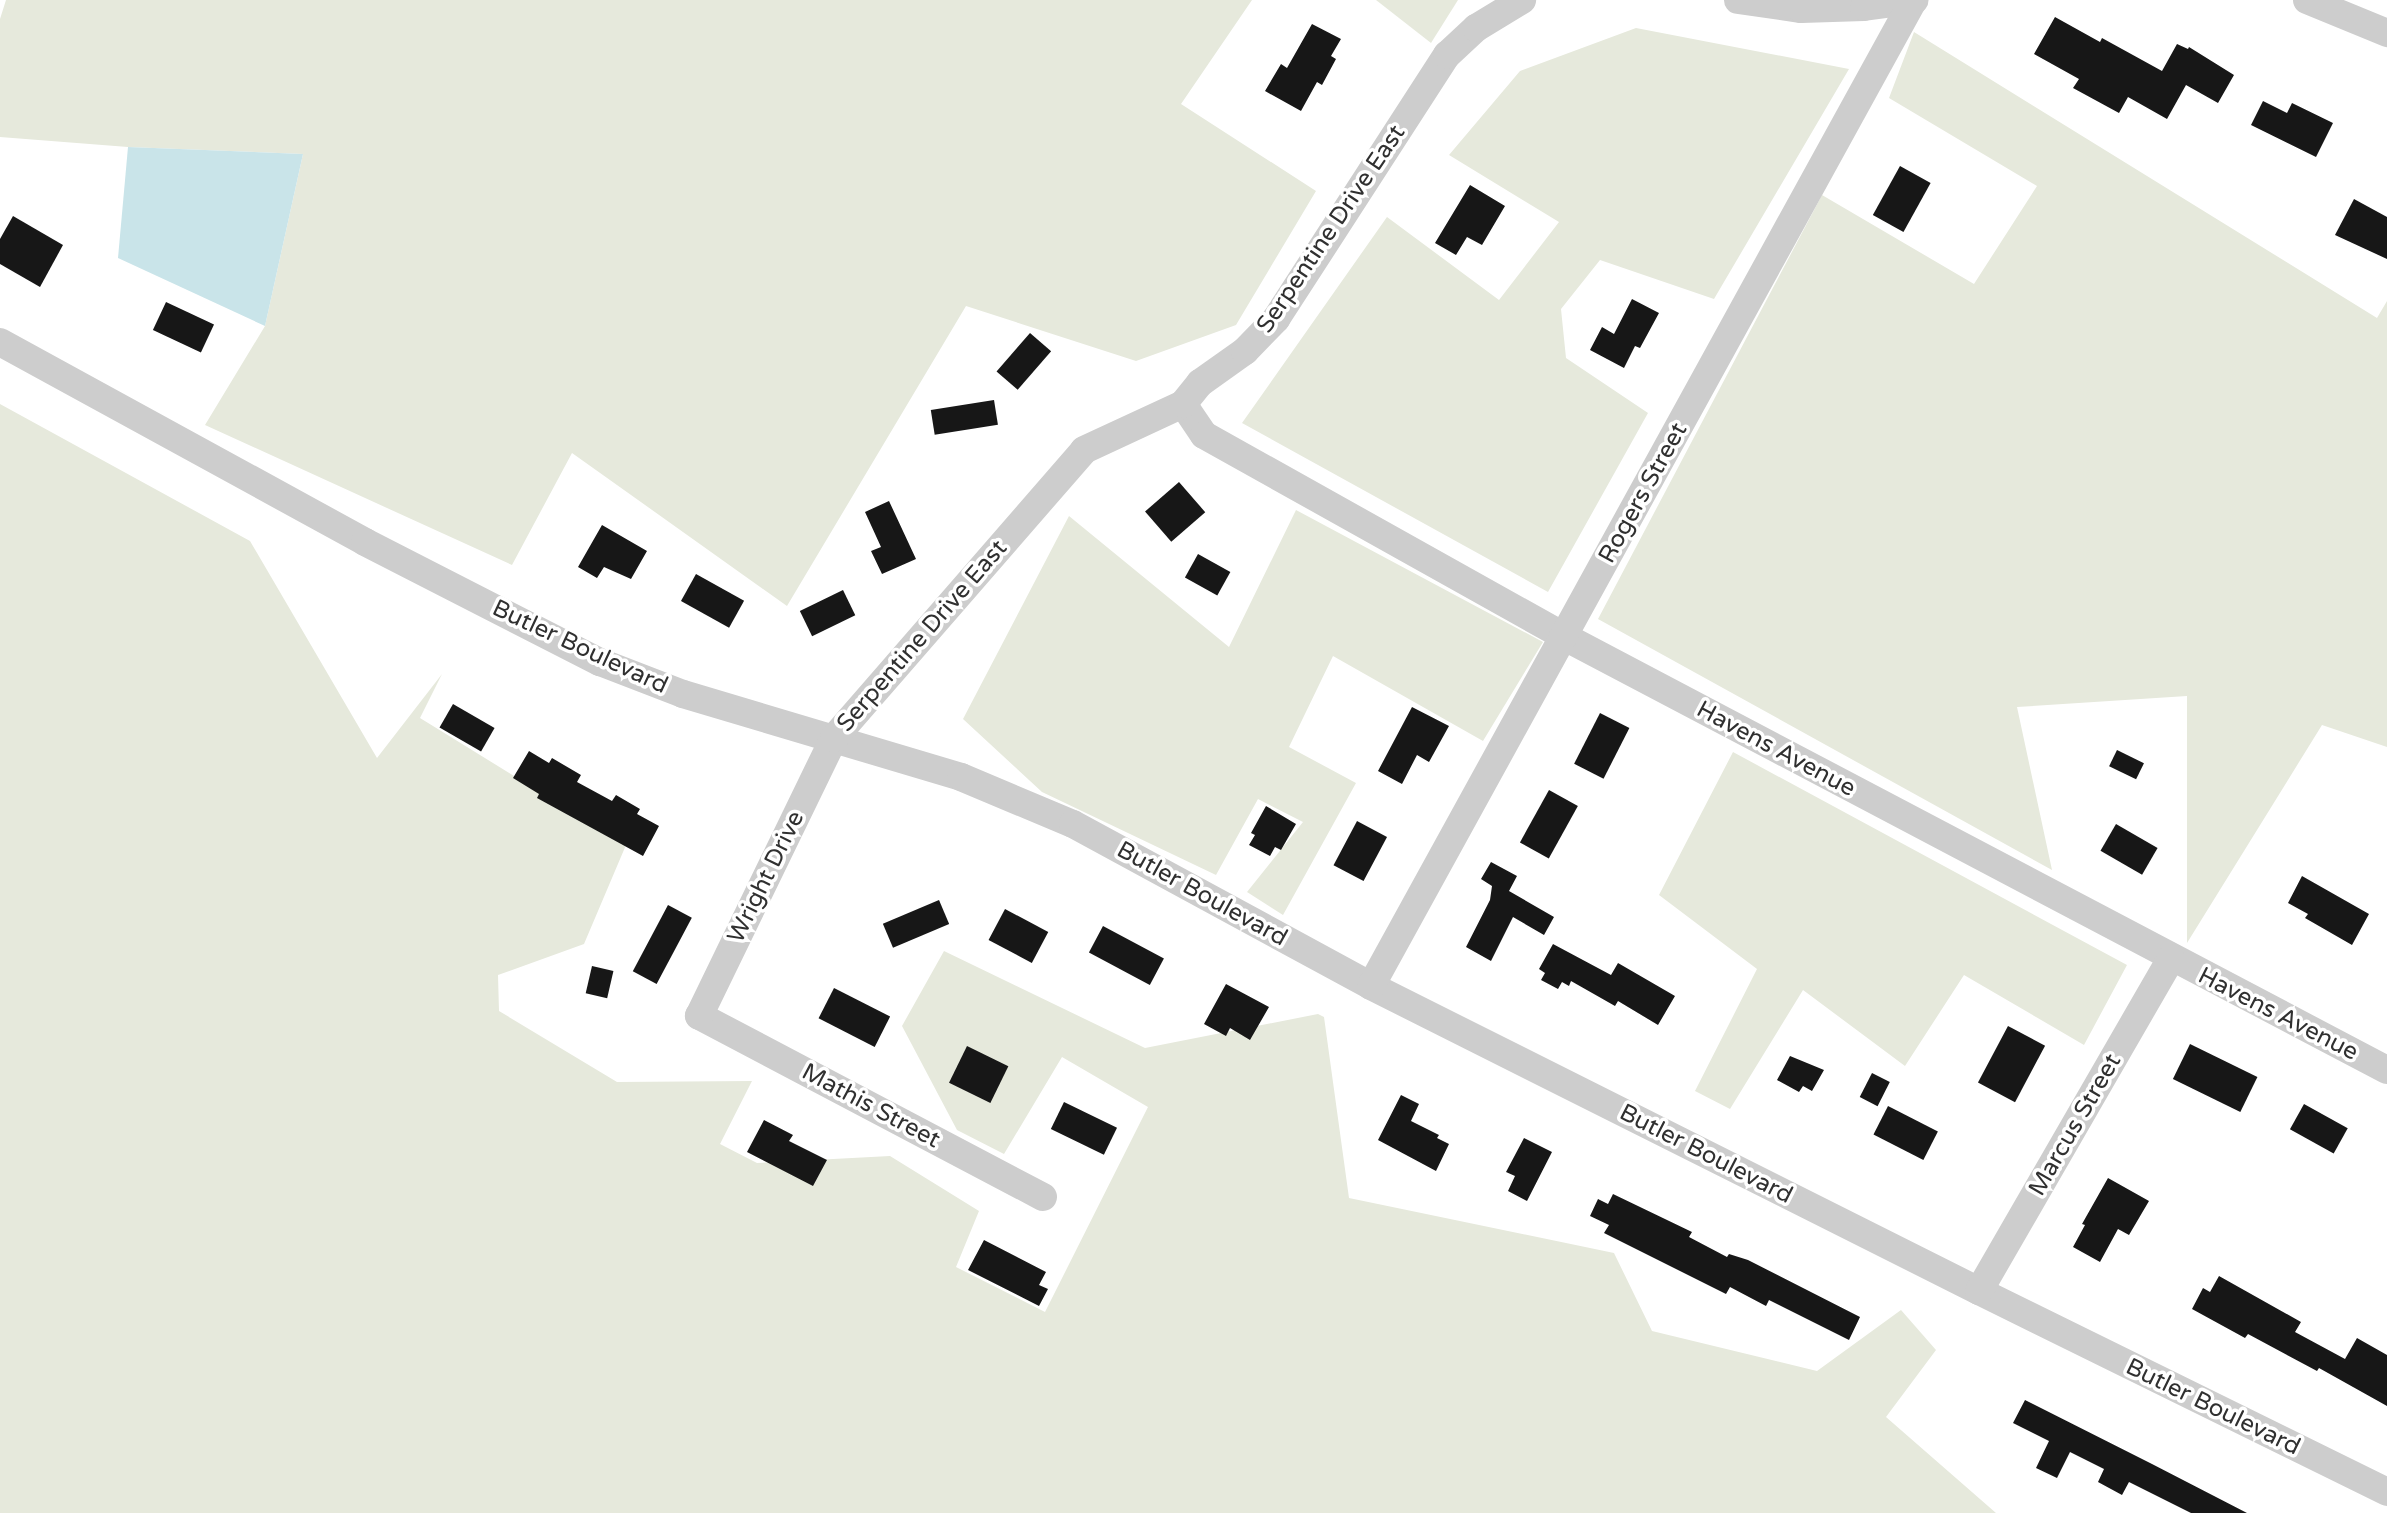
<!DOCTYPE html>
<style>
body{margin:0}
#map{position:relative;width:2387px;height:1513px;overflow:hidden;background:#fff;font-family:"Varela Round",sans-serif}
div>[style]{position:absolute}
.green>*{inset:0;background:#e6e9dc}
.water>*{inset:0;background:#c9e4e9}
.building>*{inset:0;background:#171717;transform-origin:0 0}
.minor>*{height:28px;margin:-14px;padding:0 14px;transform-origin:14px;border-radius:14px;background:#cdcdcd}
span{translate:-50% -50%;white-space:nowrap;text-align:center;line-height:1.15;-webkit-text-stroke:7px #fff;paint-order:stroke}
.street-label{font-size:24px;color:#303030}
</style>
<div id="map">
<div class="green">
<i style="clip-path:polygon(6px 0,1252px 0,1181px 104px,1316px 191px,1236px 325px,1136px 361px,966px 306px,787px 606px,572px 453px,512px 565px,205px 425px,265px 326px,303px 154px,128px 147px,0 137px,0 19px)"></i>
<i style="clip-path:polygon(1376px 0,1458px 0,1431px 43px)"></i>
<i style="clip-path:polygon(1636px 28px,1849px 69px,1714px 299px,1600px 260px,1561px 309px,1566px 358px,1648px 413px,1548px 592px,1242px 423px,1387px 217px,1499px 300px,1559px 222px,1449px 155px,1520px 71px)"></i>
<i style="clip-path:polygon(1914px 32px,2377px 318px,2387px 301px,2387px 747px,2322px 725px,2187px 943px,2187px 696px,2017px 707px,2052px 870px,1598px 619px,1822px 195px,1974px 284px,2037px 186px,1889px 98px)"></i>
<i style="clip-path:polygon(0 404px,250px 541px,377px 758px,442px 674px,420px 718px,626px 845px,584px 944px,498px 975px,499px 1011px,617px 1082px,752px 1081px,720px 1144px,757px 1163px,890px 1156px,979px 1211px,956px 1267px,1045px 1312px,1148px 1107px,1062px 1057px,1004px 1154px,957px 1130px,902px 1026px,944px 951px,1145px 1048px,1318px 1014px,1324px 1017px,1349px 1198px,1614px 1253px,1652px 1331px,1817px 1371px,1901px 1310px,1936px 1350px,1886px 1417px,1996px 1513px,0 1513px)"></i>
<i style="clip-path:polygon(1296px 510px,1543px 642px,1483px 741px,1333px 656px,1289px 747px,1356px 783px,1283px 915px,1247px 892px,1303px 822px,1258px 799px,1216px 875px,1042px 792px,963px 719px,1069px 516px,1229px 647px)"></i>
<i style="clip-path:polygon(1733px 752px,2127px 965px,2084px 1045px,1964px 975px,1905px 1066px,1803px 990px,1730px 1109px,1695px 1091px,1757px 969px,1659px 895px)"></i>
</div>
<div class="water">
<i style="clip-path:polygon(128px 147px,303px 154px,265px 326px,118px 258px)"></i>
</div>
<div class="building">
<i style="clip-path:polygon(2055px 17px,2100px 42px,2102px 38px,2162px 71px,2177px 44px,2188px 49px,2189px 47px,2234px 75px,2218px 103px,2186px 85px,2167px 119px,2128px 97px,2119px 113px,2073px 88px,2079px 79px,2034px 54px)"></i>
<i style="clip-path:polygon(1312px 24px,1341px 39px,1331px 56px,1336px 59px,1322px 85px,1317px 82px,1301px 111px,1265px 91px,1281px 64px,1287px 68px)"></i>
<i style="clip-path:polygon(2263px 101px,2287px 113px,2292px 103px,2333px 123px,2316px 157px,2251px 125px)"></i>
<i style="left:1900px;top:166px;width:35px;height:56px;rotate:29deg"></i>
<i style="clip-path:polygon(1470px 185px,1505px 206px,1482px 245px,1467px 237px,1456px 255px,1435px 243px)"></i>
<i style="clip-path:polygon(2354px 199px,2387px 217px,2387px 259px,2335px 235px)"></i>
<i style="clip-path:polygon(13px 216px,63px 245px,40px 287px,0 264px,0 239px)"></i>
<i style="clip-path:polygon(1632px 299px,1659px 313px,1640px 348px,1635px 346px,1624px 368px,1590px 350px,1602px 327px,1614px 334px)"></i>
<i style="left:166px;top:302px;width:53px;height:31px;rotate:25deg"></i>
<i style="left:1030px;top:333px;width:28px;height:51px;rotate:41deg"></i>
<i style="left:994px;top:400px;width:25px;height:64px;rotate:81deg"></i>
<i style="left:1179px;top:482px;width:40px;height:45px;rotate:49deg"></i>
<i style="clip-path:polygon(889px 501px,916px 559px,882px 574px,871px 551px,881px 547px,865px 512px)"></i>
<i style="clip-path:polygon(602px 525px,647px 551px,631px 579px,604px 567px,597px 578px,578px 567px)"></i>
<i style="left:1198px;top:554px;width:37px;height:27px;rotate:29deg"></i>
<i style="left:696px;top:574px;width:55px;height:31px;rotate:29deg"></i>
<i style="left:843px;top:590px;width:28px;height:48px;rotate:64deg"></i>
<i style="left:453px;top:704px;width:48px;height:27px;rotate:30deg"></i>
<i style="clip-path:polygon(1412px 707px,1449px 726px,1429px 762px,1417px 755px,1402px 784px,1378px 771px)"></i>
<i style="left:1600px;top:713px;width:33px;height:57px;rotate:27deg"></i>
<i style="left:2117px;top:750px;width:30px;height:18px;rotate:26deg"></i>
<i style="clip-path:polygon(529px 751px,549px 763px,552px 758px,581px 775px,577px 782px,612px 801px,616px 795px,640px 809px,637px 814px,659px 826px,643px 856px,537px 798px,539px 794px,513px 778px)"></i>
<i style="left:1549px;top:790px;width:33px;height:60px;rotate:29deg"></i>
<i style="clip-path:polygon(1266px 806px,1296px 824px,1281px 850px,1275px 847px,1270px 856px,1249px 845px,1255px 835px,1251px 833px)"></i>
<i style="left:1357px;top:821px;width:34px;height:50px;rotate:28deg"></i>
<i style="left:2116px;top:824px;width:48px;height:31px;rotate:30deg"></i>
<i style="clip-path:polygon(1491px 862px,1517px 876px,1509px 891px,1554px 917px,1544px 935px,1513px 917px,1491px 961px,1466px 947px,1490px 900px,1492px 886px,1481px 879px)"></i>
<i style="clip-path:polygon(2302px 876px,2369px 914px,2352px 945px,2305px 918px,2308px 914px,2288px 903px)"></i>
<i style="left:939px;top:900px;width:26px;height:61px;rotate:67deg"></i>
<i style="left:668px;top:905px;width:27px;height:75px;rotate:28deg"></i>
<i style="left:1005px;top:909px;width:49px;height:35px;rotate:28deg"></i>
<i style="left:1103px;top:926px;width:69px;height:30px;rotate:28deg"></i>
<i style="clip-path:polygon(1553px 944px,1611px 975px,1618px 963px,1675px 996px,1658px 1025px,1618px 1001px,1615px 1006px,1571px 981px,1569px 986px,1562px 982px,1558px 989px,1541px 980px,1545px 973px,1539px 969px)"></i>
<i style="left:592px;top:966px;width:22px;height:28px;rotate:13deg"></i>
<i style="clip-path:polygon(1226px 984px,1269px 1007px,1250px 1040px,1230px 1028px,1226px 1036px,1204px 1024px)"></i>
<i style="left:834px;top:988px;width:63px;height:34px;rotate:27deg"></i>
<i style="left:2008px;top:1026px;width:42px;height:64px;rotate:28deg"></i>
<i style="left:2190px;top:1044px;width:75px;height:39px;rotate:26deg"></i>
<i style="left:967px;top:1046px;width:46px;height:41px;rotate:26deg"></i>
<i style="clip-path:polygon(1790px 1056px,1824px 1070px,1812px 1091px,1803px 1086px,1799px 1092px,1777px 1080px)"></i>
<i style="left:1872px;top:1073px;width:20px;height:27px;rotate:27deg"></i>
<i style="clip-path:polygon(1401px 1095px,1419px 1104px,1411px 1121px,1439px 1135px,1437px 1138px,1449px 1144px,1436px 1171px,1378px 1140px)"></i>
<i style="left:1064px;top:1102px;width:59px;height:30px;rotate:26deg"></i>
<i style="left:2304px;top:1104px;width:50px;height:29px;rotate:29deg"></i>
<i style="left:1888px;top:1106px;width:56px;height:32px;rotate:27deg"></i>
<i style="clip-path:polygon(764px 1120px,793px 1135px,789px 1141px,827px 1160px,813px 1186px,747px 1152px)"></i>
<i style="clip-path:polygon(1524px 1138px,1552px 1152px,1527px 1201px,1508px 1191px,1515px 1176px,1506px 1172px)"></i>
<i style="clip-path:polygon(2108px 1178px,2149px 1201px,2129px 1235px,2118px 1229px,2100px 1262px,2073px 1247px,2085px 1225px,2082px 1224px)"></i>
<i style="clip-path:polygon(1613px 1194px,1692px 1232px,1689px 1237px,1727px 1257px,1729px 1254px,1748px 1260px,1860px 1317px,1849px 1340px,1769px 1300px,1766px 1306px,1730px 1287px,1726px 1294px,1604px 1233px,1609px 1225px,1590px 1216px,1598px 1199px,1608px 1204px)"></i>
<i style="clip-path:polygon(984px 1240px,1046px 1272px,1039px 1285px,1048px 1289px,1039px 1306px,968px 1270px)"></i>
<i style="clip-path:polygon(2219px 1276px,2301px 1322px,2295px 1332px,2345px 1359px,2357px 1338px,2387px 1355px,2387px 1406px,2319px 1368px,2317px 1371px,2248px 1334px,2245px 1338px,2192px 1309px,2203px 1288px,2210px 1292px)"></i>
<i style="clip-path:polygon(2025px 1400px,2152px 1464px,2247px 1513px,2191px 1513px,2129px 1482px,2122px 1495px,2098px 1482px,2104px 1469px,2070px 1452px,2057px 1478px,2036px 1468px,2049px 1441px,2013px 1423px)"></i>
</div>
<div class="minor">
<i style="left:1738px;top:0;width:64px;rotate:8.1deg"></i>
<i style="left:1801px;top:9px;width:63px;rotate:-1.8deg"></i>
<i style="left:1864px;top:7px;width:51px;rotate:-7.8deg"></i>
<i style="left:2307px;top:0;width:87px;rotate:22.4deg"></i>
<i style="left:0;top:342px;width:416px;rotate:28.7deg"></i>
<i style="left:365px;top:542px;width:264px;rotate:27.1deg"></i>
<i style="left:600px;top:662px;width:89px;rotate:21.1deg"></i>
<i style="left:683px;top:694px;width:290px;rotate:16.6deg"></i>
<i style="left:961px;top:777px;width:121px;rotate:22.8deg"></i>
<i style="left:1073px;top:824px;width:339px;rotate:28.5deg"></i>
<i style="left:1371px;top:986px;width:680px;rotate:26.64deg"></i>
<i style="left:1979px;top:1291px;width:455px;rotate:26.2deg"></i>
<i style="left:1183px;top:404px;width:37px;rotate:56deg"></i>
<i style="left:1204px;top:435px;width:411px;rotate:29.2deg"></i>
<i style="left:1563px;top:636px;width:931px;rotate:27.78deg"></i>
<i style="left:1371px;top:986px;width:1124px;rotate:-61.18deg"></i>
<i style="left:1043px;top:1197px;width:389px;rotate:-152.2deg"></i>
<i style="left:699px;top:1016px;width:309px;rotate:-64.1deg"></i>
<i style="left:834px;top:738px;width:381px;rotate:-49deg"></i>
<i style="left:1084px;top:450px;width:109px;rotate:-24.9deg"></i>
<i style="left:1183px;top:404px;width:27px;rotate:-51deg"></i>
<i style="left:1200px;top:383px;width:55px;rotate:-35.4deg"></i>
<i style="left:1245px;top:351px;width:45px;rotate:-45.9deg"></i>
<i style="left:1276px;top:319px;width:315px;rotate:-57.1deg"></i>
<i style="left:1447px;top:55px;width:40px;rotate:-43deg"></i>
<i style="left:1476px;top:28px;width:54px;rotate:-31.3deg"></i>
<i style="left:1979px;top:1291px;width:384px;rotate:-60deg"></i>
</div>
<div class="street-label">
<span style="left:1331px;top:229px;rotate:-56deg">Serpentine Drive East</span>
<span style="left:1643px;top:493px;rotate:-61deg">Rogers Street</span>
<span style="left:922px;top:636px;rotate:-49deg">Serpentine Drive East</span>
<span style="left:580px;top:647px;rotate:25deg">Butler Boulevard</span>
<span style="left:1776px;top:749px;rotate:28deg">Havens Avenue</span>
<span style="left:766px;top:877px;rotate:-64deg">Wright Drive</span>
<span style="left:1202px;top:894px;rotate:29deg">Butler Boulevard</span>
<span style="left:2278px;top:1014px;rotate:27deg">Havens Avenue</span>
<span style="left:871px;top:1106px;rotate:28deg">Mathis Street</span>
<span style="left:2075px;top:1125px;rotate:-60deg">Marcus Street</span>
<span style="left:1706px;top:1154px;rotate:27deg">Butler Boulevard</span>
<span style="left:2213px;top:1407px;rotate:26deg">Butler Boulevard</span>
</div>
</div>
